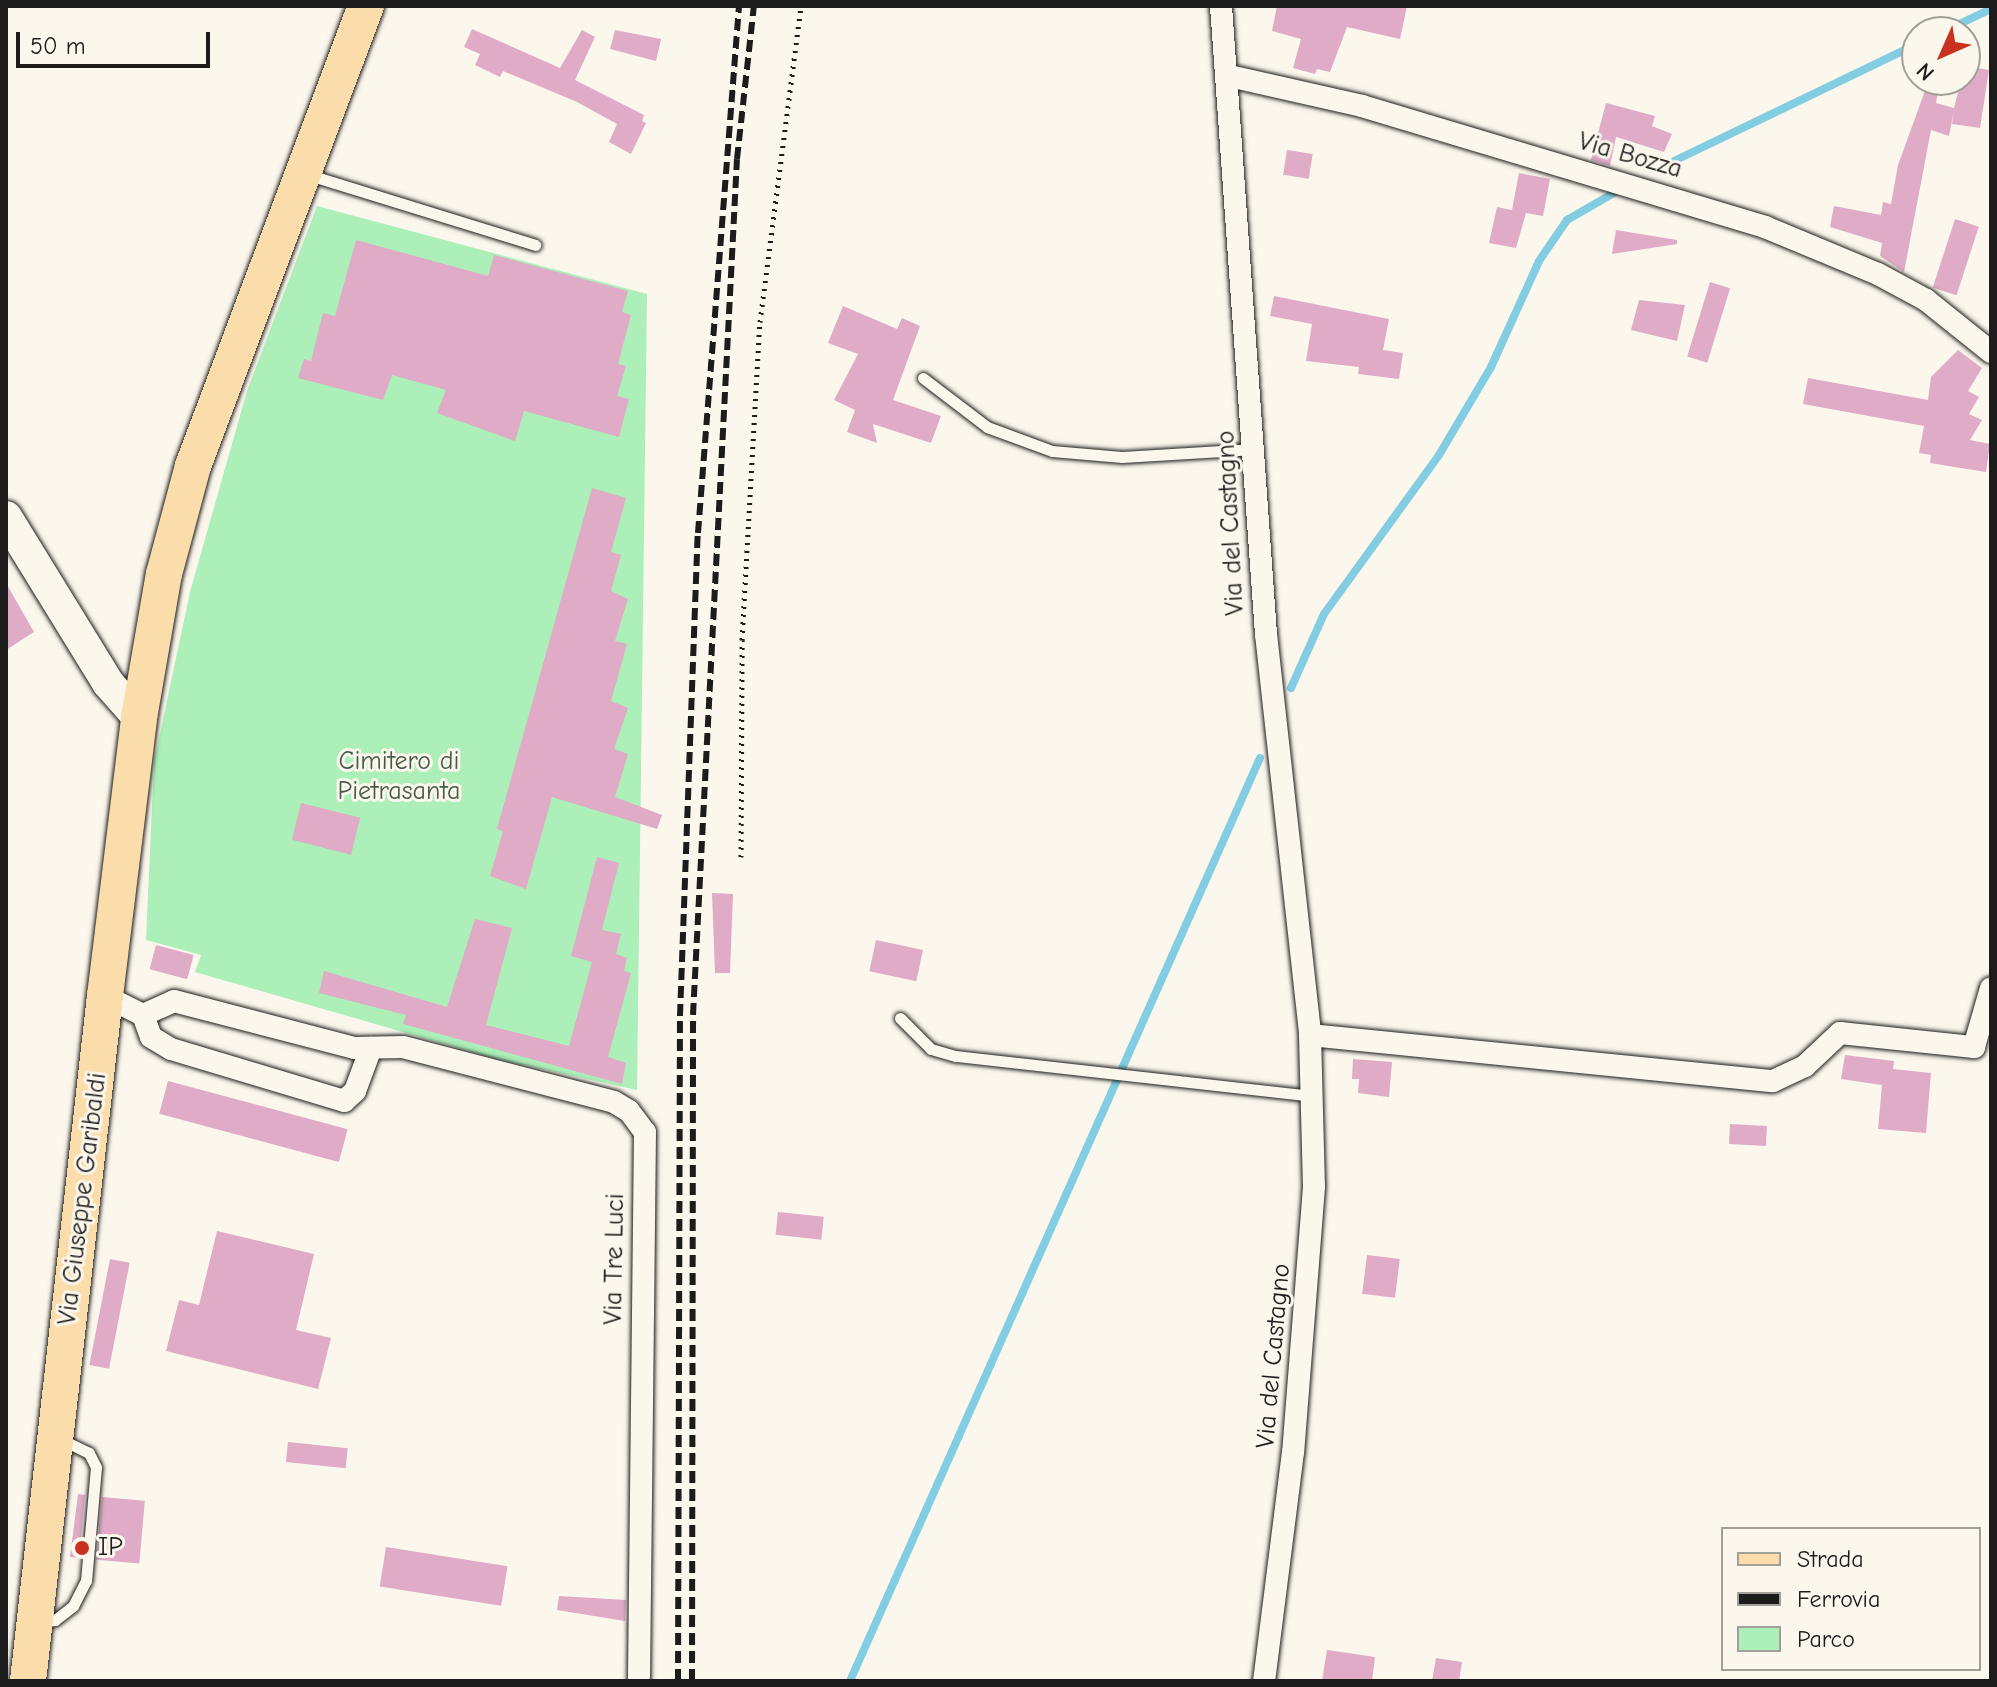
<!DOCTYPE html>
<style>
body{margin:0}
#map{position:relative;width:1997px;height:1687px;overflow:hidden;background:#fbf7ec;font-family:"Comic Neue",sans-serif}
div>[style]{position:absolute}
.green>*{inset:0;background:#acefb9}
.stream>*{height:8px;margin:-4px;padding:0 4px;transform-origin:4px;border-radius:4px;background:#82cde2}
.building>*{inset:0;background:#dfabc7;transform-origin:0 0}
.path>*{height:5px;margin-top:-2.5px;transform-origin:0;background:repeating-linear-gradient(90deg,#1c1c1c 0 2px,transparent 0 8px)}
.roads{filter:drop-shadow(0 0 2px #1c1c1c) drop-shadow(0 0 2px #1c1c1c)}
.lane>*{height:11px;margin:-5.5px;padding:0 5.5px;transform-origin:5.5px;border-radius:5.5px;background:#fbf7ec}
.street>*{height:22px;margin:-11px;padding:0 11px;transform-origin:11px;border-radius:11px;background:#fbf7ec}
.secondary>*{height:32px;margin:-16px;padding:0 16px;transform-origin:16px;border-radius:16px;background:#fbf7ec}
.primary>*{height:36px;margin:-18px;padding:0 18px;transform-origin:18px;border-radius:18px;background:#fbddab}
.rail>*{height:6px;margin-top:-3px;transform-origin:0;background:repeating-linear-gradient(90deg,#1c1c1c 0 12px,transparent 0 18px)}
.dots>*{width:22px;height:22px;translate:-50% -50%;box-sizing:border-box;border:4px solid #fbf7ec;border-radius:50%}
span{translate:-50% -50%;white-space:nowrap;text-align:center;line-height:1.15;-webkit-text-stroke:6px #fbf7ec;paint-order:stroke}
.street-label{font-size:26px;color:#1c1c1c}
.park-label{font-size:26px;color:#475b4b}
.poi-label{font-size:26px;color:#1c1c1c}
.left{translate:0 -50%;text-align:left}
.frame{position:absolute;inset:0;border:8px solid #1c1c1c;pointer-events:none}
.legend{position:absolute;left:1721px;top:1527px;width:260px;height:144px;box-sizing:border-box;background:#fbf7ec;border:2px solid #a29f99;margin:0;padding:10px 14px;list-style:none;font-size:24px;color:#1c1c1c}
.legend li{display:flex;align-items:center;gap:16px;height:40px}
.legend b{width:40px;border:2px solid #a29f99}
.north{position:absolute;left:1901px;top:16px;width:80px;height:80px;box-sizing:border-box;background:#fbf7ec;border:2px solid #a29f99;border-radius:50%;rotate:225deg;font-size:22px;font-weight:700;line-height:32px;text-align:center;color:#1c1c1c}
.north::after{content:'';display:block;margin:auto;width:28px;height:36px;background:#c8321e;clip-path:polygon(50% 0,100% 100%,50% 72%,0 100%)}
.scale{position:absolute;left:16px;top:32px;width:194px;height:36px;box-sizing:border-box;border:4px solid #1c1c1c;border-top:0;padding-left:10px;font-size:24px;line-height:28px;white-space:nowrap;color:#1c1c1c;-webkit-text-stroke:6px #fbf7ec;paint-order:stroke}
</style>
<div id="map">
<div class="green">
<i style="clip-path:polygon(317px 206px,647px 294px,637px 1090px,500px 1060px,195px 972px,201px 955px,146px 940px,154px 762px,190px 592px,247px 391px)"></i>
</div>
<div class="stream">
<i style="left:1942px;top:32px;width:54px;rotate:-25.1deg"></i>
<i style="left:1674px;top:161px;width:270px;rotate:-25.7deg"></i>
<i style="left:1291px;top:688px;width:81px;rotate:-66deg"></i>
<i style="left:1324px;top:614px;width:196px;rotate:-54.1deg"></i>
<i style="left:1439px;top:455px;width:102px;rotate:-59.4deg"></i>
<i style="left:1491px;top:367px;width:116px;rotate:-65.6deg"></i>
<i style="left:1539px;top:261px;width:50px;rotate:-55.7deg"></i>
<i style="left:1567px;top:220px;width:54px;rotate:-29.9deg"></i>
<i style="left:850px;top:1681px;width:1010px;rotate:-66.05deg"></i>
</div>
<div class="building">
<i style="clip-path:polygon(1277px 6px,1356px 8px,1407px 6px,1400px 39px,1347px 27px,1330px 72px,1317px 69px,1315px 74px,1293px 68px,1301px 39px,1272px 31px)"></i>
<i style="clip-path:polygon(472px 29px,560px 68px,582px 30px,595px 37px,575px 80px,644px 115px,642px 121px,646px 123px,631px 154px,609px 142px,617px 124px,577px 102px,503px 71px,500px 77px,475px 65px,480px 54px,464px 47px)"></i>
<i style="clip-path:polygon(615px 30px,661px 39px,656px 61px,610px 49px)"></i>
<i style="clip-path:polygon(1965px 66px,1989px 70px,1980px 128px,1952px 124px,1954px 111px,1949px 136px,1931px 130px,1904px 272px,1880px 256px,1882px 243px,1830px 227px,1834px 206px,1881px 215px,1883px 202px,1891px 204px,1898px 165px,1926px 88px,1938px 91px,1936px 103px,1954px 108px)"></i>
<i style="clip-path:polygon(1606px 103px,1655px 116px,1652px 126px,1672px 134px,1664px 152px,1616px 137px,1610px 166px,1591px 160px)"></i>
<i style="left:1287px;top:150px;width:26px;height:25px;rotate:9deg"></i>
<i style="clip-path:polygon(1519px 173px,1550px 179px,1543px 216px,1526px 213px,1516px 248px,1489px 243px,1497px 207px,1512px 210px)"></i>
<i style="left:1955px;top:219px;width:25px;height:72px;rotate:18deg"></i>
<i style="clip-path:polygon(1616px 230px,1677px 240px,1677px 244px,1612px 254px)"></i>
<i style="clip-path:polygon(356px 240px,488px 276px,494px 255px,628px 291px,622px 312px,631px 315px,618px 364px,626px 366px,617px 396px,629px 399px,619px 437px,524px 411px,515px 441px,437px 413px,446px 390px,392px 375px,383px 400px,298px 378px,304px 359px,311px 361px,323px 313px,335px 316px)"></i>
<i style="left:1710px;top:282px;width:21px;height:78px;rotate:17deg"></i>
<i style="clip-path:polygon(1274px 296px,1389px 319px,1383px 350px,1403px 353px,1399px 379px,1358px 374px,1359px 367px,1306px 361px,1312px 324px,1270px 316px)"></i>
<i style="clip-path:polygon(1639px 300px,1685px 305px,1677px 341px,1631px 330px)"></i>
<i style="clip-path:polygon(843px 306px,897px 329px,902px 318px,920px 326px,893px 400px,941px 416px,931px 443px,873px 424px,877px 443px,847px 432px,855px 410px,834px 400px,858px 354px,828px 343px)"></i>
<i style="clip-path:polygon(1958px 350px,1982px 368px,1968px 391px,1979px 397px,1969px 414px,1982px 420px,1970px 440px,1990px 444px,1986px 472px,1930px 463px,1931px 455px,1919px 453px,1924px 426px,1803px 404px,1808px 378px,1928px 400px,1931px 377px)"></i>
<i style="clip-path:polygon(592px 488px,626px 498px,611px 552px,621px 555px,611px 591px,628px 599px,615px 641px,627px 644px,611px 701px,628px 708px,614px 749px,628px 754px,615px 797px,662px 815px,657px 829px,552px 797px,526px 889px,490px 876px,503px 831px,497px 829px)"></i>
<i style="clip-path:polygon(6px 583px,34px 632px,6px 650px)"></i>
<i style="left:301px;top:803px;width:61px;height:38px;rotate:14deg"></i>
<i style="clip-path:polygon(597px 857px,619px 863px,602px 930px,621px 934px,616px 954px,627px 958px,624px 971px,631px 973px,608px 1057px,626px 1063px,622px 1084px,403px 1024px,406px 1015px,319px 993px,324px 971px,447px 1007px,475px 919px,512px 928px,486px 1025px,569px 1046px,592px 962px,571px 956px)"></i>
<i style="clip-path:polygon(712px 893px,733px 894px,730px 973px,715px 973px)"></i>
<i style="left:876px;top:940px;width:48px;height:32px;rotate:12deg"></i>
<i style="left:156px;top:945px;width:39px;height:25px;rotate:15deg"></i>
<i style="clip-path:polygon(1845px 1055px,1894px 1061px,1893px 1069px,1931px 1073px,1926px 1133px,1878px 1129px,1882px 1085px,1841px 1079px)"></i>
<i style="clip-path:polygon(1353px 1059px,1392px 1062px,1389px 1097px,1358px 1093px,1359px 1079px,1352px 1079px)"></i>
<i style="left:168px;top:1081px;width:186px;height:34px;rotate:15deg"></i>
<i style="left:1730px;top:1124px;width:37px;height:20px;rotate:3deg"></i>
<i style="left:778px;top:1212px;width:46px;height:23px;rotate:6deg"></i>
<i style="clip-path:polygon(217px 1231px,314px 1254px,296px 1330px,331px 1338px,318px 1389px,166px 1351px,179px 1300px,199px 1305px)"></i>
<i style="left:1367px;top:1255px;width:33px;height:39px;rotate:7deg"></i>
<i style="left:110px;top:1259px;width:20px;height:108px;rotate:11deg"></i>
<i style="left:288px;top:1442px;width:60px;height:20px;rotate:6deg"></i>
<i style="clip-path:polygon(78px 1494px,85px 1495px,79px 1558px,70px 1557px)"></i>
<i style="left:102px;top:1497px;width:43px;height:63px;rotate:5deg"></i>
<i style="left:386px;top:1547px;width:123px;height:40px;rotate:9deg"></i>
<i style="clip-path:polygon(559px 1596px,626px 1600px,625px 1621px,557px 1610px)"></i>
<i style="clip-path:polygon(1327px 1650px,1375px 1657px,1372px 1681px,1322px 1681px)"></i>
<i style="clip-path:polygon(1436px 1658px,1462px 1662px,1459px 1681px,1432px 1681px)"></i>
</div>
<div class="path">
<i style="left:741px;top:857px;width:217px;rotate:-89.7deg"></i>
<i style="left:742px;top:640px;width:319px;rotate:-86.8deg"></i>
<i style="left:760px;top:322px;width:319px;rotate:-82.6deg"></i>
</div>
<div class="roads">
<div class="lane">
<i style="left:306px;top:174px;width:240px;rotate:17.2deg"></i>
<i style="left:923px;top:378px;width:81px;rotate:37.4deg"></i>
<i style="left:987px;top:427px;width:69px;rotate:20.3deg"></i>
<i style="left:1052px;top:451px;width:70px;rotate:4.9deg"></i>
<i style="left:1122px;top:457px;width:133px;rotate:-3.4deg"></i>
<i style="left:900px;top:1018px;width:44px;rotate:45deg"></i>
<i style="left:931px;top:1049px;width:26px;rotate:16deg"></i>
<i style="left:956px;top:1056px;width:357px;rotate:6.4deg"></i>
<i style="left:39px;top:1622px;width:16px;rotate:-7deg"></i>
<i style="left:55px;top:1620px;width:23px;rotate:-38deg"></i>
<i style="left:73px;top:1606px;width:28px;rotate:-63deg"></i>
<i style="left:86px;top:1581px;width:114px;rotate:-85deg"></i>
<i style="left:96px;top:1467px;width:16px;rotate:-117deg"></i>
<i style="left:89px;top:1453px;width:30px;rotate:-154deg"></i>
</div>
<div class="street">
<i style="left:1221px;top:6px;width:630px;rotate:85.9deg"></i>
<i style="left:1266px;top:634px;width:403px;rotate:83.7deg"></i>
<i style="left:1310px;top:1035px;width:152px;rotate:88.5deg"></i>
<i style="left:1314px;top:1187px;width:266px;rotate:94.5deg"></i>
<i style="left:1293px;top:1452px;width:231px;rotate:97.2deg"></i>
<i style="left:1229px;top:76px;width:136px;rotate:12.7deg"></i>
<i style="left:1362px;top:106px;width:421px;rotate:16.7deg"></i>
<i style="left:1765px;top:227px;width:122px;rotate:22.6deg"></i>
<i style="left:1878px;top:274px;width:55px;rotate:28.4deg"></i>
<i style="left:1926px;top:300px;width:83px;rotate:38.7deg"></i>
<i style="left:105px;top:996px;width:42px;rotate:26.6deg"></i>
<i style="left:143px;top:1015px;width:23px;rotate:70deg"></i>
<i style="left:151px;top:1037px;width:23px;rotate:31deg"></i>
<i style="left:171px;top:1049px;width:181px;rotate:16.7deg"></i>
<i style="left:344px;top:1101px;width:15px;rotate:-42deg"></i>
<i style="left:355px;top:1091px;width:46px;rotate:-69.6deg"></i>
<i style="left:143px;top:1015px;width:34px;rotate:-24deg"></i>
<i style="left:174px;top:1001px;width:186px;rotate:14.6deg"></i>
<i style="left:354px;top:1048px;width:49px;rotate:-1.2deg"></i>
<i style="left:403px;top:1047px;width:218px;rotate:14.6deg"></i>
<i style="left:614px;top:1102px;width:17px;rotate:31deg"></i>
<i style="left:629px;top:1111px;width:26px;rotate:53deg"></i>
<i style="left:645px;top:1132px;width:549px;rotate:90.63deg"></i>
<i style="left:1310px;top:1035px;width:465px;rotate:5.7deg"></i>
<i style="left:1773px;top:1081px;width:35px;rotate:-25deg"></i>
<i style="left:1805px;top:1066px;width:48px;rotate:-43.3deg"></i>
<i style="left:1840px;top:1033px;width:135px;rotate:6deg"></i>
<i style="left:1974px;top:1047px;width:61px;rotate:-73.9deg"></i>
</div>
<div class="secondary">
<i style="left:6px;top:517px;width:195px;rotate:58.4deg"></i>
<i style="left:108px;top:683px;width:47px;rotate:48.5deg"></i>
</div>
<div class="primary">
<i style="left:28px;top:1681px;width:689px;rotate:-83.59deg"></i>
<i style="left:105px;top:996px;width:280px;rotate:-83deg"></i>
<i style="left:139px;top:718px;width:146px;rotate:-80.2deg"></i>
<i style="left:164px;top:574px;width:112px;rotate:-75deg"></i>
<i style="left:193px;top:466px;width:491px;rotate:-69.4deg"></i>
</div>
</div>
<div class="rail">
<i style="left:678px;top:1681px;width:665px;rotate:-89.83deg"></i>
<i style="left:680px;top:1016px;width:483px;rotate:-87.9deg"></i>
<i style="left:698px;top:533px;width:529px;rotate:-85.55deg"></i>
<i style="left:692px;top:1681px;width:666px;rotate:-89.91deg"></i>
<i style="left:693px;top:1015px;width:857px;rotate:-87.06deg"></i>
<i style="left:737px;top:159px;width:154px;rotate:-83.7deg"></i>
</div>
<div class="dots">
<i style="left:82px;top:1548px;background:#c8321e"></i>
</div>
<div class="street-label">
<span style="left:1630px;top:156px;rotate:16deg">Via Bozza</span>
<span style="left:1231px;top:523px;rotate:-93deg">Via del Castagno</span>
<span style="left:83px;top:1199px;rotate:-83deg">Via Giuseppe Garibaldi</span>
<span style="left:615px;top:1259px;rotate:-89deg">Via Tre Luci</span>
<span style="left:1274px;top:1356px;rotate:-85deg">Via del Castagno</span>
</div>
<div class="park-label">
<span style="left:399px;top:777px">Cimitero di<br>Pietrasanta</span>
</div>
<div class="poi-label">
<span class="left" style="left:98px;top:1548px">IP</span>
</div>
<div class="frame"></div>
<ul class="legend">
<li><b style="height:10px;background:#fbddab"></b>Strada</li>
<li><b style="height:10px;background:#1c1c1c"></b>Ferrovia</li>
<li><b style="height:22px;background:#acefb9"></b>Parco</li>
</ul>
<div class="north">N</div>
<div class="scale">50 m</div>
</div>
